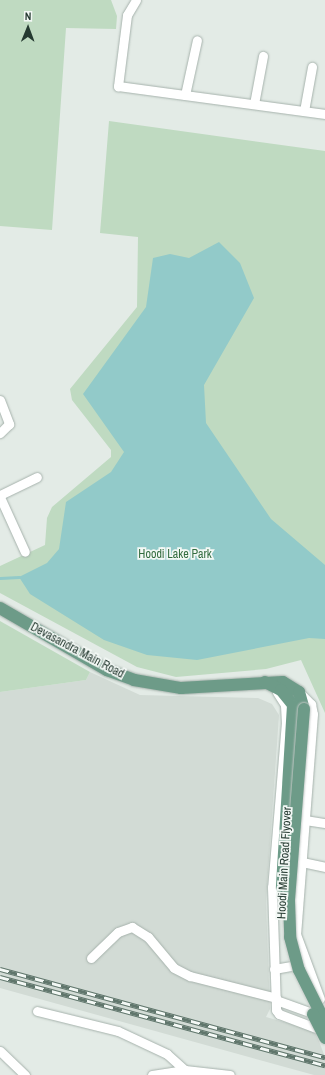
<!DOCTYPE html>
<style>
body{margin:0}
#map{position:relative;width:325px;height:1075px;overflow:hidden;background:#e3ebe6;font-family:"Archivo Narrow",sans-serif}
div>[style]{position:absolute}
.built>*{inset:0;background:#d2dbd5}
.green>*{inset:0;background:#bfdac1}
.water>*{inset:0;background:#92cac9}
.stream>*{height:3px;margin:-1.5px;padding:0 1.5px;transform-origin:1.5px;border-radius:1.5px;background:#92cac9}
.roads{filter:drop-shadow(0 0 1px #a6b2ac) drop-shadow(0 0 1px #a6b2ac)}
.minor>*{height:9px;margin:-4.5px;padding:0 4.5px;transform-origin:4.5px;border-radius:4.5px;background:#fff}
.major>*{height:12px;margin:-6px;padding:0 6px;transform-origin:6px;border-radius:6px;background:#6d9b88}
.rail>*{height:4.5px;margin-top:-2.25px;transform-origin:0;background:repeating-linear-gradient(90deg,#f3f8f5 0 9px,#60766c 0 18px);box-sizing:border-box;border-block:1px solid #60766c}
.bridges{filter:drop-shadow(0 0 1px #c2c8c5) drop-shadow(0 0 1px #c2c8c5)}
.major-bridge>*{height:12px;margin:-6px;padding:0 6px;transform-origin:6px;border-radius:6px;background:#6d9b88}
span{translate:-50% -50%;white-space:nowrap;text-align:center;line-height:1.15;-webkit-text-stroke:3.5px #f3f8f5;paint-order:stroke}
.park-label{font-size:12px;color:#346d40}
.street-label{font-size:12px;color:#253a31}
.north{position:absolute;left:8px;top:8px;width:40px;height:40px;-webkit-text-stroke:3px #f3f8f5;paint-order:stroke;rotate:1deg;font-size:11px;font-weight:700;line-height:16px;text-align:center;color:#253a31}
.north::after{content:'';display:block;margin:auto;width:14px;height:18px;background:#253a31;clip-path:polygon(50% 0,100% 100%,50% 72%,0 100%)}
</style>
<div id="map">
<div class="built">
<i style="clip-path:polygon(90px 672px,140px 695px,258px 698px,272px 704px,279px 715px,266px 901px,270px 1009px,266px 1017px,315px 1031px,325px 1057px,325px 1075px,314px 1075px,0 988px,0 692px,86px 680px)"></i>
</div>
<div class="green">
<i style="clip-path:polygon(0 0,111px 0,117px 16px,116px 29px,66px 28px,52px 230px,0 226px)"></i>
<i style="clip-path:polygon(109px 121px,325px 151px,325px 713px,301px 660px,266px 669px,176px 677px,137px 667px,0 593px,0 566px,45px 545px,47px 518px,52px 507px,111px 457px,111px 450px,72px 400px,70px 389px,137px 307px,138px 237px,100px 233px)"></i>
<i style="clip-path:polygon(0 621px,90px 672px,86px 680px,0 692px)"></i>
</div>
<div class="water">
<i style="clip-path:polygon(219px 242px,240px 263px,254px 298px,204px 385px,206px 423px,271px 519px,325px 565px,325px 639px,309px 638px,197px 660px,147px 655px,104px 640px,30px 594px,19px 577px,47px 563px,59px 549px,66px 502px,111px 472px,124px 452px,83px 394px,146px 307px,153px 258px,170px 254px,189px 258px)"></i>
</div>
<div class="stream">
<i style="left:0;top:578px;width:19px;rotate:-3deg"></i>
</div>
<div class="roads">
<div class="minor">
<i style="left:136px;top:0;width:17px;rotate:121deg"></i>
<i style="left:127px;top:15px;width:72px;rotate:97.2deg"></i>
<i style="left:118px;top:86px;width:209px;rotate:7.7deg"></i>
<i style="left:185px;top:95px;width:56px;rotate:-77.7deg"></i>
<i style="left:254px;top:104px;width:49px;rotate:-79.4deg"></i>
<i style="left:304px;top:111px;width:45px;rotate:-79.7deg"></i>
<i style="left:0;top:400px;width:26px;rotate:69deg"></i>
<i style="left:9px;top:424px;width:13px;rotate:135deg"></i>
<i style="left:0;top:495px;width:41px;rotate:-25.9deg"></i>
<i style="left:0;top:497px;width:60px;rotate:65.6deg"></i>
<i style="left:277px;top:692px;width:15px;rotate:58deg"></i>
<i style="left:285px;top:705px;width:17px;rotate:87deg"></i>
<i style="left:286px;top:722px;width:166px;rotate:94.8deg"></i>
<i style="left:272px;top:887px;width:123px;rotate:88.1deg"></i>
<i style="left:276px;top:1010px;width:5px;rotate:53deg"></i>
<i style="left:279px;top:1014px;width:48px;rotate:20.7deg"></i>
<i style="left:300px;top:693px;width:16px;rotate:45deg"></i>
<i style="left:311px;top:704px;width:10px;rotate:79deg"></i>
<i style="left:313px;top:714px;width:221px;rotate:94.4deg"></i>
<i style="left:296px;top:934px;width:69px;rotate:69.7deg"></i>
<i style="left:305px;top:820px;width:20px;rotate:9deg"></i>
<i style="left:302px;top:862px;width:24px;rotate:12deg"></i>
<i style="left:91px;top:958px;width:37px;rotate:-44deg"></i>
<i style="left:118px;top:932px;width:15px;rotate:-20deg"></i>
<i style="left:132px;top:927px;width:19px;rotate:32deg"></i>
<i style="left:148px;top:937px;width:40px;rotate:50deg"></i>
<i style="left:174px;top:968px;width:18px;rotate:27deg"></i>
<i style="left:190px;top:976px;width:89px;rotate:14.3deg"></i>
<i style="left:274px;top:969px;width:28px;rotate:-10deg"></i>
<i style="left:276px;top:1000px;width:45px;rotate:19.7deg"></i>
<i style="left:37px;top:1011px;width:83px;rotate:13.9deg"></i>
<i style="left:118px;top:1031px;width:54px;rotate:25.1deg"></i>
<i style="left:167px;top:1054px;width:24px;rotate:42deg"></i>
<i style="left:185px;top:1070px;width:5px;rotate:101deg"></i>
<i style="left:0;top:1051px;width:35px;rotate:44deg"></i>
<i style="left:152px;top:1075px;width:33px;rotate:-9deg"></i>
<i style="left:185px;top:1070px;width:45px;rotate:6.3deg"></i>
</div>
<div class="major">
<i style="left:0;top:608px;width:124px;rotate:30.1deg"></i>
<i style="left:107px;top:670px;width:29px;rotate:20deg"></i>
<i style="left:134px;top:680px;width:48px;rotate:9.7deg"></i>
<i style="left:181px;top:688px;width:102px;rotate:-3.4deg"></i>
<i style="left:283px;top:682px;width:19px;rotate:32deg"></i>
<i style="left:299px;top:692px;width:18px;rotate:74deg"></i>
<i style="left:265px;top:682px;width:18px;rotate:27deg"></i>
<i style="left:281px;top:690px;width:19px;rotate:51deg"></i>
<i style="left:293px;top:705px;width:182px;rotate:93.5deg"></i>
</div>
</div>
<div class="rail">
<i style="left:0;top:969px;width:337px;rotate:15.2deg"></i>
<i style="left:0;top:977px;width:337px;rotate:15.2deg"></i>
</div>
<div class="bridges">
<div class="major-bridge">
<i style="left:304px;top:709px;width:193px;rotate:94.5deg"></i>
<i style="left:289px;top:901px;width:36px;rotate:88deg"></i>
<i style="left:290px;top:937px;width:34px;rotate:75deg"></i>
<i style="left:299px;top:970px;width:58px;rotate:63.4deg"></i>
<i style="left:313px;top:1014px;width:27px;rotate:63deg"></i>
</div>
</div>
<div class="park-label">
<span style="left:175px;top:555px">Hoodi Lake Park</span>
</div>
<div class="street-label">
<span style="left:77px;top:651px;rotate:28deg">Devasandra Main Road</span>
<span style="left:285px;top:863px;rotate:-87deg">Hoodi Main Road Flyover</span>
</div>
<div class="north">N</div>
</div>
